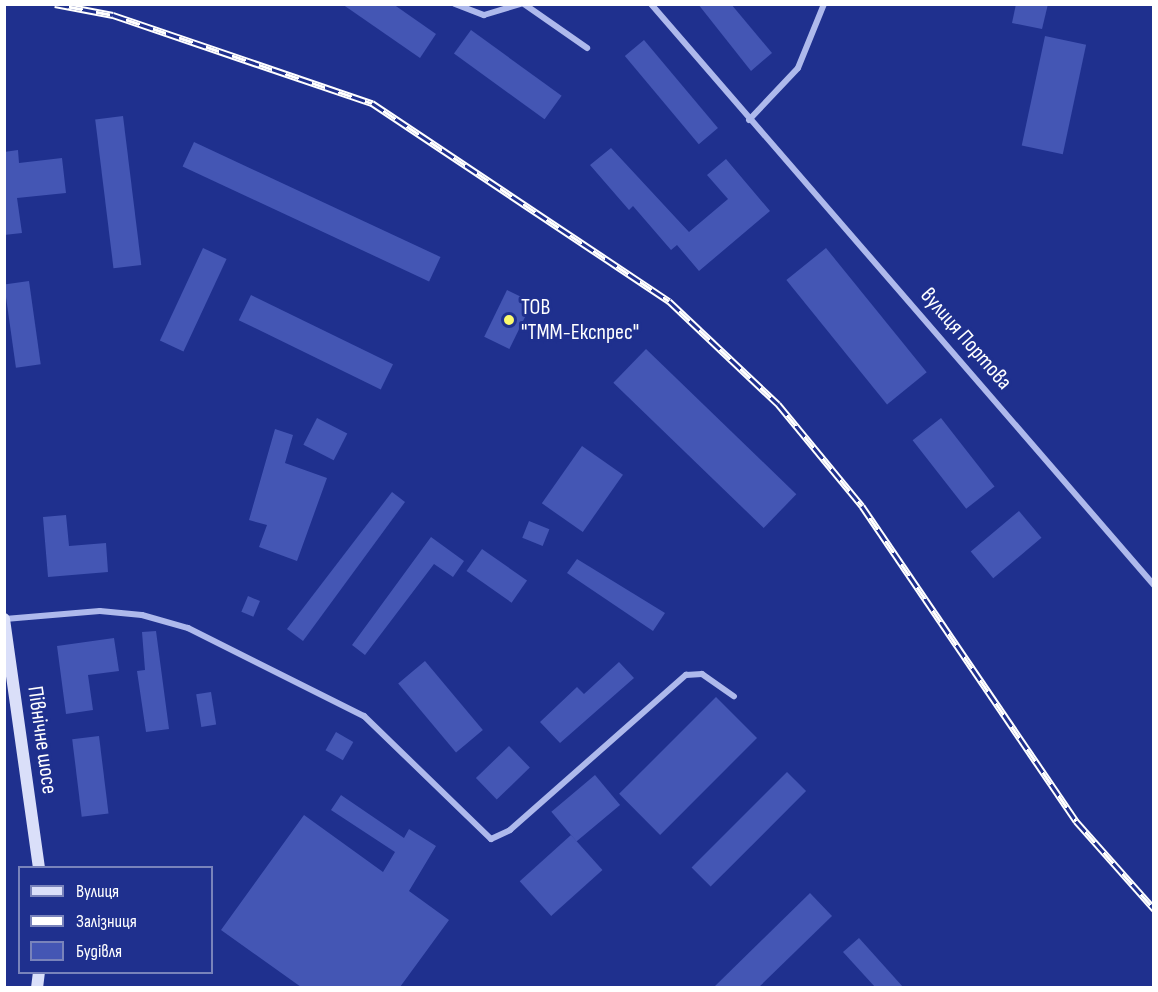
<!DOCTYPE html>
<meta charset="utf-8">
<style>
body{margin:0}
#map{position:relative;width:1158px;height:992px;overflow:hidden;background:#1f308e;font-family:"Sofia Sans Condensed",sans-serif}
div>[style]{position:absolute}
.building>*{inset:0;background:#4456b4;transform-origin:0 0}
.street>*{height:6px;margin:-3px;padding:0 3px;transform-origin:3px;border-radius:3px;background:#aeb9ec}
.secondary>*{height:12px;margin:-6px;padding:0 6px;transform-origin:6px;border-radius:6px;background:#dadff9}
.rail>*{height:7px;margin-top:-3.5px;transform-origin:0;background:repeating-linear-gradient(90deg,#1f308e 0 14px,#fff 0 28px);box-sizing:border-box;border-block:2px solid #fff}
.dots>*{width:16px;height:16px;translate:-50% -50%;box-sizing:border-box;border:3px solid #1f308e;border-radius:50%}
span{translate:-50% -50%;white-space:nowrap;text-align:center;line-height:1.15;-webkit-text-stroke:6px #1f308e;paint-order:stroke}
.poi-label{font-size:22px;color:#fff}
.left{translate:0 -50%;text-align:left}
.street-label{font-size:22px;color:#fff}
.frame{position:absolute;inset:0;border:6px solid #fff;pointer-events:none}
.legend{position:absolute;left:18px;top:866px;width:195px;height:108px;box-sizing:border-box;background:#1f308e;border:2px solid #7983bb;margin:0;padding:8px 10px;list-style:none;font-size:18px;color:#fff}
.legend li{display:flex;align-items:center;gap:12px;height:30px}
.legend b{width:30px;border:2px solid #7983bb}
</style>
<div id="map">
<div class="building">
<i style="clip-path:polygon(342px 4px,393px 4px,436px 34px,420px 58px)"></i>
<i style="clip-path:polygon(698px 4px,731px 4px,772px 53px,751px 71px)"></i>
<i style="clip-path:polygon(1016px 4px,1048px 4px,1042px 29px,1012px 23px)"></i>
<i style="left:471px;top:30px;width:112px;height:29px;rotate:36deg"></i>
<i style="left:1045px;top:36px;width:42px;height:112px;rotate:12deg"></i>
<i style="left:644px;top:40px;width:115px;height:25px;rotate:50deg"></i>
<i style="left:123px;top:116px;width:150px;height:28px;rotate:83deg"></i>
<i style="left:194px;top:142px;width:272px;height:27px;rotate:25deg"></i>
<i style="clip-path:polygon(611px 148px,689px 232px,728px 199px,707px 175px,726px 159px,770px 211px,699px 271px,677px 245px,671px 250px,633px 206px,629px 210px,590px 165px)"></i>
<i style="clip-path:polygon(18px 150px,19px 163px,62px 158px,66px 193px,17px 198px,22px 233px,4px 235px,4px 152px)"></i>
<i style="left:203px;top:248px;width:26px;height:102px;rotate:25deg"></i>
<i style="left:826px;top:248px;width:160px;height:51px;rotate:51deg"></i>
<i style="left:29px;top:281px;width:84px;height:25px;rotate:82deg"></i>
<i style="left:507px;top:290px;width:28px;height:52px;rotate:26deg"></i>
<i style="left:251px;top:295px;width:158px;height:28px;rotate:26deg"></i>
<i style="left:646px;top:349px;width:209px;height:47px;rotate:44deg"></i>
<i style="left:317px;top:418px;width:34px;height:30px;rotate:27deg"></i>
<i style="left:941px;top:418px;width:87px;height:36px;rotate:52deg"></i>
<i style="clip-path:polygon(275px 429px,293px 435px,285px 463px,327px 478px,297px 561px,259px 547px,267px 525px,249px 520px)"></i>
<i style="left:582px;top:446px;width:50px;height:70px;rotate:35deg"></i>
<i style="clip-path:polygon(392px 492px,405px 502px,303px 641px,287px 629px)"></i>
<i style="left:1019px;top:511px;width:35px;height:63px;rotate:50deg"></i>
<i style="clip-path:polygon(66px 515px,69px 546px,106px 543px,108px 572px,48px 577px,43px 517px)"></i>
<i style="left:529px;top:521px;width:22px;height:18px;rotate:22deg"></i>
<i style="clip-path:polygon(431px 537px,464px 561px,453px 577px,434px 564px,365px 655px,352px 645px)"></i>
<i style="left:482px;top:549px;width:55px;height:27px;rotate:35deg"></i>
<i style="clip-path:polygon(577px 559px,665px 613px,653px 631px,567px 573px)"></i>
<i style="left:248px;top:596px;width:13px;height:17px;rotate:23deg"></i>
<i style="clip-path:polygon(156px 631px,169px 729px,146px 732px,137px 671px,145px 670px,142px 632px)"></i>
<i style="clip-path:polygon(114px 638px,119px 671px,88px 675px,93px 710px,66px 714px,57px 646px)"></i>
<i style="left:425px;top:661px;width:90px;height:35px;rotate:50deg"></i>
<i style="clip-path:polygon(619px 662px,634px 678px,560px 743px,540px 722px,577px 687px,584px 694px)"></i>
<i style="left:211px;top:692px;width:33px;height:15px;rotate:81deg"></i>
<i style="left:716px;top:697px;width:58px;height:137px;rotate:45deg"></i>
<i style="left:336px;top:732px;width:20px;height:21px;rotate:30deg"></i>
<i style="left:99px;top:736px;width:78px;height:27px;rotate:83deg"></i>
<i style="left:509px;top:746px;width:30px;height:46px;rotate:46deg"></i>
<i style="left:787px;top:772px;width:27px;height:135px;rotate:45deg"></i>
<i style="left:595px;top:775px;width:39px;height:57px;rotate:50deg"></i>
<i style="clip-path:polygon(341px 795px,404px 838px,409px 829px,436px 846px,409px 891px,449px 920px,400px 987px,301px 987px,221px 930px,304px 815px,383px 872px,395px 852px,331px 810px)"></i>
<i style="left:571px;top:835px;width:47px;height:69px;rotate:48deg"></i>
<i style="clip-path:polygon(810px 893px,832px 916px,759px 987px,714px 987px)"></i>
<i style="clip-path:polygon(859px 938px,903px 987px,875px 987px,843px 952px)"></i>
</div>
<div class="street">
<i style="left:455px;top:4px;width:31px;rotate:21deg"></i>
<i style="left:484px;top:15px;width:39px;rotate:-17deg"></i>
<i style="left:524px;top:4px;width:77px;rotate:34.9deg"></i>
<i style="left:651px;top:4px;width:768px;rotate:49.12deg"></i>
<i style="left:749px;top:120px;width:71px;rotate:-46.7deg"></i>
<i style="left:798px;top:68px;width:69px;rotate:-67.9deg"></i>
<i style="left:5px;top:619px;width:95px;rotate:-4.8deg"></i>
<i style="left:100px;top:611px;width:42px;rotate:5.4deg"></i>
<i style="left:142px;top:615px;width:48px;rotate:15.8deg"></i>
<i style="left:188px;top:628px;width:197px;rotate:26.6deg"></i>
<i style="left:364px;top:716px;width:177px;rotate:44.1deg"></i>
<i style="left:491px;top:839px;width:21px;rotate:-25deg"></i>
<i style="left:510px;top:830px;width:235px;rotate:-41.4deg"></i>
<i style="left:686px;top:675px;width:16px;rotate:-4deg"></i>
<i style="left:702px;top:674px;width:39px;rotate:35deg"></i>
</div>
<div class="secondary">
<i style="left:4px;top:619px;width:251px;rotate:82deg"></i>
<i style="left:37px;top:988px;width:16px;rotate:-83deg"></i>
</div>
<div class="rail">
<i style="left:55px;top:4px;width:59px;rotate:10.7deg"></i>
<i style="left:113px;top:15px;width:274px;rotate:18.8deg"></i>
<i style="left:372px;top:103px;width:357px;rotate:33.7deg"></i>
<i style="left:669px;top:301px;width:150px;rotate:43.4deg"></i>
<i style="left:778px;top:404px;width:132px;rotate:50.5deg"></i>
<i style="left:862px;top:506px;width:381px;rotate:55.8deg"></i>
<i style="left:1076px;top:821px;width:118px;rotate:48.4deg"></i>
</div>
<div class="dots">
<i style="left:509px;top:320px;background:#faf96e"></i>
</div>
<div class="poi-label">
<span class="left" style="left:521px;top:320px">ТОВ<br>"ТММ-Експрес"</span>
</div>
<div class="street-label">
<span style="left:966px;top:339px;rotate:49deg">вулиця Портова</span>
<span style="left:42px;top:740px;rotate:82deg">Північне шосе</span>
</div>
<div class="frame"></div>
<ul class="legend">
<li><b style="height:8px;background:#dadff9"></b>Вулиця</li>
<li><b style="height:8px;background:#fff"></b>Залізниця</li>
<li><b style="height:16px;background:#4456b4"></b>Будівля</li>
</ul>
</div>
